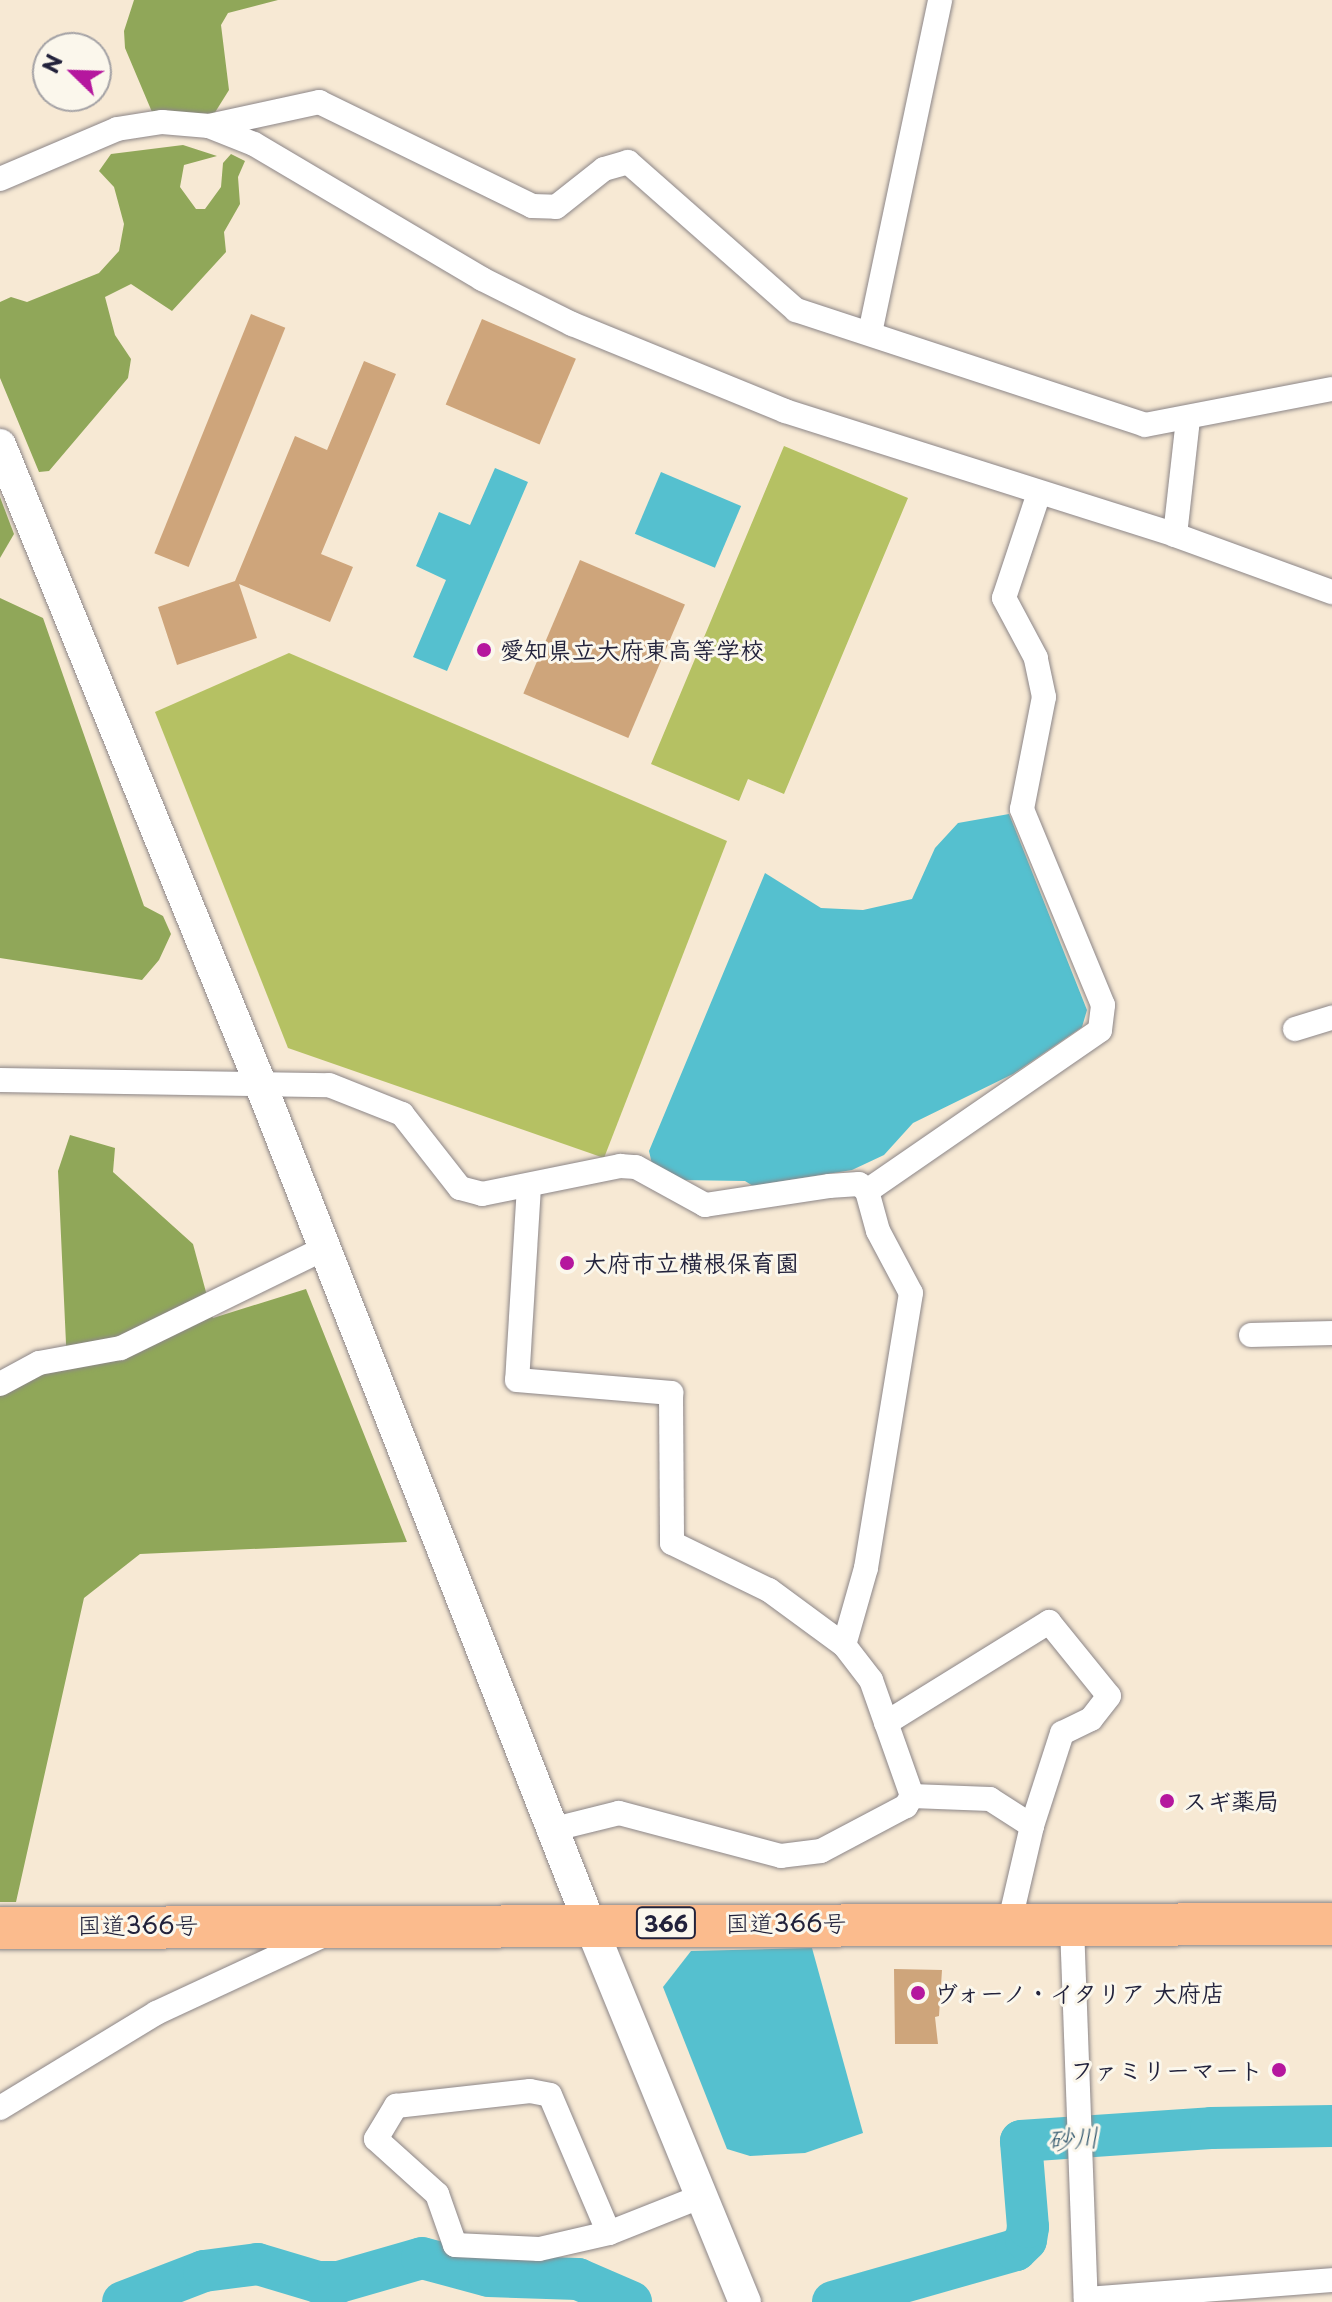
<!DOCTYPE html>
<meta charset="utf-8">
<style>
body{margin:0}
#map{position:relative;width:1332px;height:2302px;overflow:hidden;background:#f7e9d4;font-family:"Playpen Sans","Klee One",sans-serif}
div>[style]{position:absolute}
.green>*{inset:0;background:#b5c163}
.forest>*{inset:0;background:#90a759}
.water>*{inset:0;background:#55c0cf;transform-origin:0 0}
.river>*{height:42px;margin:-21px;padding:0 21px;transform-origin:21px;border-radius:21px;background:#55c0cf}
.building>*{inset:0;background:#cea57b;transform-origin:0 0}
.roads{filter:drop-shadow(0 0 2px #8c8688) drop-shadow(0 0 2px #8c8688)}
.minor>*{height:24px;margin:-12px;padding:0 12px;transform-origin:12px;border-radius:12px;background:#fff}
.tertiary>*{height:32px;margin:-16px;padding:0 16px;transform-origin:16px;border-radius:16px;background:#fff}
.trunk>*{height:42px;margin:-21px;padding:0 21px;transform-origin:21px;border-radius:21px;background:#fbbb8d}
.dots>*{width:22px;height:22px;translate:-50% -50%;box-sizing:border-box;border:4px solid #fbf7ec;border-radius:50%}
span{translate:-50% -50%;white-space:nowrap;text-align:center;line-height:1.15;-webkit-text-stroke:6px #fbf7ec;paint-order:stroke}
.shield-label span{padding:2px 6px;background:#fbf7ec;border:2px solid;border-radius:6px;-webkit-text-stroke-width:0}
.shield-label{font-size:22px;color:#22223b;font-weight:700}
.poi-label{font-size:24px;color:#22223b;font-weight:700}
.left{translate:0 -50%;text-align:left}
.right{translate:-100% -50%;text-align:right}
.street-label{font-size:24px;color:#22223b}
.water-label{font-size:26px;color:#34596f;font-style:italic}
.north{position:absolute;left:32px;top:32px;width:80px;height:80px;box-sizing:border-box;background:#fbf7ec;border:2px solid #a4a2a5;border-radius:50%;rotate:293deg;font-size:22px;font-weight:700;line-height:32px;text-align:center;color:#22223b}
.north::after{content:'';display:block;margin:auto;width:28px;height:36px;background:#b5179e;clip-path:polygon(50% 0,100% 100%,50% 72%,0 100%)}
</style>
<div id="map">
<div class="green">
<i style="clip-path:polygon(784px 446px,908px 498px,784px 794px,748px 779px,739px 801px,651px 764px)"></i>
<i style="clip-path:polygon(289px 653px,727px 841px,604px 1158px,288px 1048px,155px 712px)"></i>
</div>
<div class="forest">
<i style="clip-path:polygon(134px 0,278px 0,228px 13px,221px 25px,229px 90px,214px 114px,152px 112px,125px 48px,124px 31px)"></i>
<i style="clip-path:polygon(183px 145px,217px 156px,184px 165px,180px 187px,196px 209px,205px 209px,221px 187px,223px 163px,231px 154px,245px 161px,238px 177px,240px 204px,224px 232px,226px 252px,172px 311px,131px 284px,105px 297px,115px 335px,131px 359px,128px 378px,49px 471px,39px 472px,0 378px,0 302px,11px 297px,27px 302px,99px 273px,119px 251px,124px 224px,114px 187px,99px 171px,111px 154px)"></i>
<i style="clip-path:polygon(0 497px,14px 534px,0 558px)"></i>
<i style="clip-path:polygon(0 598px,43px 618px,144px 906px,163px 916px,171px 934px,159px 960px,142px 980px,0 958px)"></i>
<i style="clip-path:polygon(70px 1135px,115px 1148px,113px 1172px,193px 1244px,213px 1318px,306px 1289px,407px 1542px,140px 1554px,84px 1598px,16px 1902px,0 1902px,0 1371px,67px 1365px,58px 1171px)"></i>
</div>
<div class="water">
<i style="clip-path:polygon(495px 468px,528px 482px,447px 671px,413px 657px,446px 580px,416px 566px,439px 512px,470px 525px)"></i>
<i style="left:661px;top:472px;width:87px;height:67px;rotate:23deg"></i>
<i style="clip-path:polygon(1009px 814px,1087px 1010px,1082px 1027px,1013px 1074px,913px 1123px,884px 1155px,852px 1170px,753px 1186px,745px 1181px,680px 1180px,652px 1164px,649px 1151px,765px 873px,821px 908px,863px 910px,912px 899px,935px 848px,958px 823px)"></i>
<i style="clip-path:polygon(812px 1948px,863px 2133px,805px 2153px,750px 2156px,727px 2149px,663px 1987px,691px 1951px)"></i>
</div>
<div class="river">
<i style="left:123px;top:2302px;width:87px;rotate:-20.9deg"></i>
<i style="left:204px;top:2271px;width:54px;rotate:-7.4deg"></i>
<i style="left:258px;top:2264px;width:63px;rotate:16.7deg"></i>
<i style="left:318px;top:2282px;width:21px"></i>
<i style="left:339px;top:2282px;width:86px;rotate:-16.1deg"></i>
<i style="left:422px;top:2258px;width:69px;rotate:15deg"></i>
<i style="left:489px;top:2276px;width:89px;rotate:1.9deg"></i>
<i style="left:578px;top:2279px;width:58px;rotate:23.5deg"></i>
<i style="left:833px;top:2302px;width:190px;rotate:-15.9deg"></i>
<i style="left:1016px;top:2250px;width:14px;rotate:-45deg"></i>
<i style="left:1026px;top:2240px;width:13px;rotate:-81deg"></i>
<i style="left:1028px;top:2227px;width:86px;rotate:-94.7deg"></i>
<i style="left:1021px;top:2141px;width:190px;rotate:-3.9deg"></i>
<i style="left:1211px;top:2128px;width:121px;rotate:-0.9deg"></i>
</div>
<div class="building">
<i style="left:251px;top:314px;width:37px;height:258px;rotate:22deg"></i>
<i style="left:482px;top:319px;width:102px;height:93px;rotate:23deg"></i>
<i style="clip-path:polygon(364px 361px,396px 374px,321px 554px,353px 567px,330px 622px,239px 584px,257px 638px,177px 665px,158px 607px,235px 581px,295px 436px,327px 450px)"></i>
<i style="left:580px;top:560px;width:114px;height:145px;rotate:23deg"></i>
<i style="clip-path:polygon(894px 1969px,942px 1970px,939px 2016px,935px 2017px,938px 2044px,895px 2044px)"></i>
</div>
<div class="roads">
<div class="minor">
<i style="left:209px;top:126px;width:113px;rotate:-12.3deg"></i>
<i style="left:319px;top:102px;width:237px;rotate:26deg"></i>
<i style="left:532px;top:206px;width:24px;rotate:2deg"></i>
<i style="left:556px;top:207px;width:61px;rotate:-38.4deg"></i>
<i style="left:604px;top:169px;width:25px;rotate:-16deg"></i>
<i style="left:628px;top:162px;width:224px;rotate:41.4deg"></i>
<i style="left:796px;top:310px;width:367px;rotate:18.2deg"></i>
<i style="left:1145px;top:425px;width:190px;rotate:-10.9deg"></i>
<i style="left:0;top:179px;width:127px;rotate:-23.1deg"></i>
<i style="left:117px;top:129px;width:46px;rotate:-8.8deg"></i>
<i style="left:162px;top:122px;width:47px;rotate:4.9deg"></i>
<i style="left:209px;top:126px;width:48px;rotate:21.8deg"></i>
<i style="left:254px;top:144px;width:265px;rotate:30.6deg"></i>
<i style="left:482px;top:279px;width:101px;rotate:26.6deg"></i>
<i style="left:572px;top:324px;width:230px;rotate:22.2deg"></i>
<i style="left:785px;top:411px;width:409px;rotate:17.6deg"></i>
<i style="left:1175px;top:535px;width:167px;rotate:20deg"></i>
<i style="left:870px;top:333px;width:340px;rotate:-78.1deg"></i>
<i style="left:1175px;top:535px;width:116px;rotate:-83.6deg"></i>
<i style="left:1295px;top:1029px;width:39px;rotate:-17deg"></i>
<i style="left:0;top:1080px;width:329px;rotate:0.9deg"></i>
<i style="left:329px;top:1085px;width:79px;rotate:21.7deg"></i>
<i style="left:402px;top:1114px;width:94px;rotate:51.9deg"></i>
<i style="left:460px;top:1188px;width:23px;rotate:15deg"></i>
<i style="left:482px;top:1194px;width:141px;rotate:-11.5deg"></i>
<i style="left:620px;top:1166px;width:16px;rotate:4deg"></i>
<i style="left:636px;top:1167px;width:79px;rotate:28.8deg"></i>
<i style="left:705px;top:1205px;width:125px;rotate:-8.7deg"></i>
<i style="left:829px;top:1186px;width:30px;rotate:-4deg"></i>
<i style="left:859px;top:1184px;width:11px;rotate:41deg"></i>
<i style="left:867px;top:1191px;width:41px;rotate:74.6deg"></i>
<i style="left:878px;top:1231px;width:70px;rotate:62deg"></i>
<i style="left:911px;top:1293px;width:279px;rotate:99.3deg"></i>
<i style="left:866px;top:1568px;width:80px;rotate:105.9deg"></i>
<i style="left:844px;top:1645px;width:44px;rotate:52.4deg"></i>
<i style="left:871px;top:1680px;width:123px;rotate:70.5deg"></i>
<i style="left:912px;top:1796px;width:12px;rotate:121deg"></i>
<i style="left:906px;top:1806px;width:96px;rotate:152.1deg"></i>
<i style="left:821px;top:1851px;width:40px;rotate:172.9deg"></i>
<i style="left:781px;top:1856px;width:168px;rotate:-165.1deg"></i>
<i style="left:619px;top:1813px;width:66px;rotate:166deg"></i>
<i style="left:529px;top:1186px;width:194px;rotate:93.5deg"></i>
<i style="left:517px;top:1380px;width:155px;rotate:4.8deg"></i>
<i style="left:671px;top:1393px;width:150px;rotate:89.6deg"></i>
<i style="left:672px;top:1543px;width:108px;rotate:25.9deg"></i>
<i style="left:769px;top:1590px;width:93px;rotate:36.3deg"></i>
<i style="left:867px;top:1191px;width:283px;rotate:-34.6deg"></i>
<i style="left:1100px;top:1030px;width:25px;rotate:-83deg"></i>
<i style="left:1103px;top:1005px;width:212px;rotate:-112.5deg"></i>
<i style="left:1022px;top:809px;width:114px;rotate:-78.9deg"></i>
<i style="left:1044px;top:697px;width:40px;rotate:-102deg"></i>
<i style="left:1036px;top:658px;width:68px;rotate:-118.1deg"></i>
<i style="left:1004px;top:598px;width:111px;rotate:-71.6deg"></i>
<i style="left:1251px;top:1335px;width:81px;rotate:-1.4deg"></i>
<i style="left:0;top:1384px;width:44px;rotate:-28.3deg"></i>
<i style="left:39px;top:1363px;width:83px;rotate:-10.4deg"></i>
<i style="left:121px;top:1348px;width:227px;rotate:-26.1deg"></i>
<i style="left:886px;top:1723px;width:192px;rotate:-31.8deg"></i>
<i style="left:1049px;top:1622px;width:95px;rotate:51deg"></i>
<i style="left:1109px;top:1696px;width:29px;rotate:128deg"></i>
<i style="left:1091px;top:1719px;width:32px;rotate:154deg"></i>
<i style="left:1062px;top:1733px;width:98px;rotate:107.9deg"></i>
<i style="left:912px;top:1796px;width:78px;rotate:2.2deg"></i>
<i style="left:990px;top:1799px;width:50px;rotate:32.7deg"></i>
<i style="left:1032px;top:1826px;width:102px;rotate:103.1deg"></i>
<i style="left:1072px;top:1926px;width:376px;rotate:87.9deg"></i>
<i style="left:530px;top:2091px;width:20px;rotate:11deg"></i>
<i style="left:550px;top:2095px;width:150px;rotate:66.9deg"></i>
<i style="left:609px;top:2233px;width:72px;rotate:167.1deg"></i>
<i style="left:539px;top:2249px;width:84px;rotate:-177.3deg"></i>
<i style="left:455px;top:2245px;width:54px;rotate:-109.4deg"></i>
<i style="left:437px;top:2194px;width:82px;rotate:-138deg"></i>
<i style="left:376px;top:2139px;width:39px;rotate:-59deg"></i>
<i style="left:396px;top:2106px;width:135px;rotate:-6.4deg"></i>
<i style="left:0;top:2108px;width:183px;rotate:-31.3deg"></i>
<i style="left:156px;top:2013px;width:183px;rotate:-24.9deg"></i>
<i style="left:609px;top:2233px;width:100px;rotate:-21.7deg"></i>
<i style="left:1086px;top:2299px;width:247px;rotate:-4.4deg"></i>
</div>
<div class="tertiary">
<i style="left:0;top:445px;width:689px;rotate:67.83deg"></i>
<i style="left:260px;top:1083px;width:901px;rotate:68.59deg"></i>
<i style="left:589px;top:1922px;width:411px;rotate:67.7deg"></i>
</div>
<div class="trunk">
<i style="left:0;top:1928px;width:1332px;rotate:-0.17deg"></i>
</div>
</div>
<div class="dots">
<i style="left:484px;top:650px;background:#b5179e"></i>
<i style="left:567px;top:1263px;background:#b5179e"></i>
<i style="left:1167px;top:1801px;background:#b5179e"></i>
<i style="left:918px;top:1993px;background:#b5179e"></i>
<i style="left:1279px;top:2070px;background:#b5179e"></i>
</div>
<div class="shield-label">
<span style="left:666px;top:1923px">366</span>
</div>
<div class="poi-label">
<span class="left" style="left:500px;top:650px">愛知県立大府東高等学校</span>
<span class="left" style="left:583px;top:1263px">大府市立横根保育園</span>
<span class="left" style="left:1183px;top:1801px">スギ薬局</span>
<span class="left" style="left:934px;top:1993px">ヴォーノ・イタリア 大府店</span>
<span class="right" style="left:1263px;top:2070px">ファミリーマート</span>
</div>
<div class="street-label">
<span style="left:786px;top:1923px">国道366号</span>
<span style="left:138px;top:1925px">国道366号</span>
</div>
<div class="water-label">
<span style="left:1073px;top:2138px;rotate:-4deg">砂川</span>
</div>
<div class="north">N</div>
</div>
